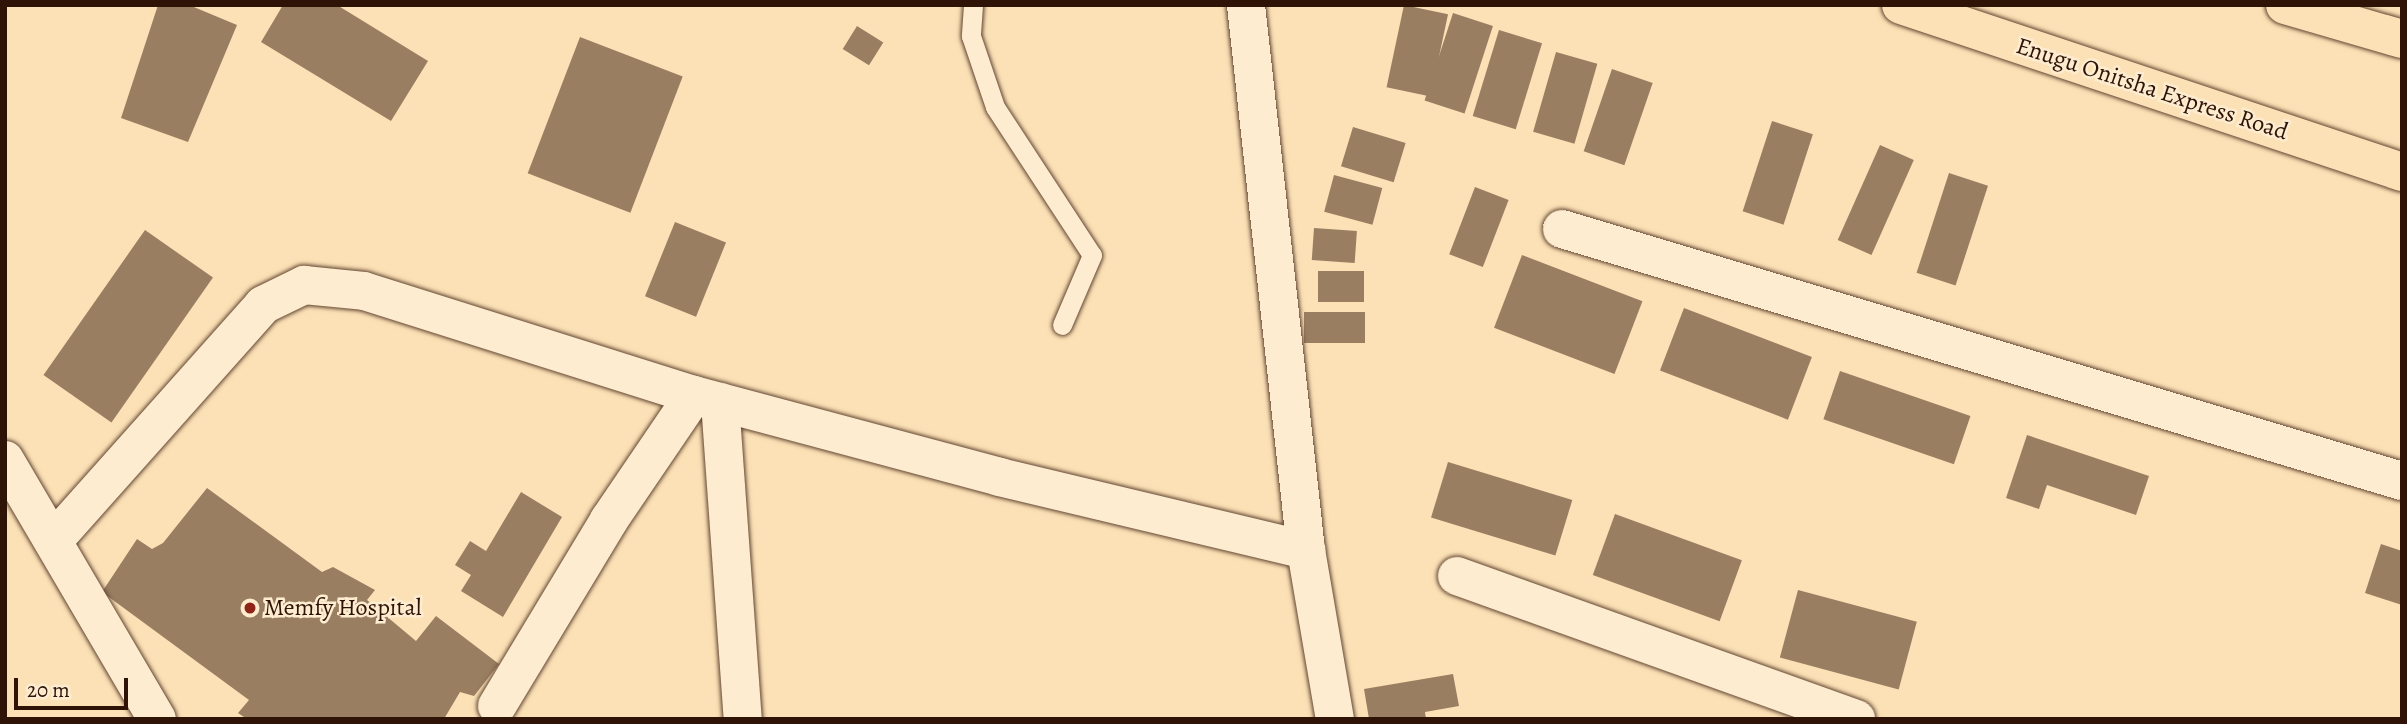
<!DOCTYPE html>
<style>
body{margin:0}
#map{position:relative;width:2407px;height:724px;overflow:hidden;background:#fce1b6;font-family:Alegreya,serif}
div>[style]{position:absolute}
.building>*{inset:0;background:#997e62;transform-origin:0 0}
.roads{filter:drop-shadow(0 0 2px #624632) drop-shadow(0 0 2px #624632)}
.lane>*{height:19px;margin:-9.5px;padding:0 9.5px;transform-origin:9.5px;border-radius:9.5px;background:#fdecd0}
.street>*{height:38px;margin:-19px;padding:0 19px;transform-origin:19px;border-radius:19px;background:#fdecd0}
.highway>*{height:38px;margin:-19px;padding:0 19px;transform-origin:19px;border-radius:19px;background:#fce1b6}
.dots>*{width:19px;height:19px;translate:-50% -50%;box-sizing:border-box;border:4px solid #fdecd0;border-radius:50%}
span{translate:-50% -50%;white-space:nowrap;text-align:center;line-height:1.15;-webkit-text-stroke:5px #fdecd0;paint-order:stroke}
.street-label{font-size:24px;color:#2e1306}
.poi-label{font-size:24px;color:#2e1306}
.left{translate:0 -50%;text-align:left}
.frame{position:absolute;inset:0;border:7px solid #2e1306;pointer-events:none}
.scale{position:absolute;left:14px;top:678px;width:114px;height:32px;box-sizing:border-box;border:4px solid #2e1306;border-top:0;padding-left:9px;font-size:21px;line-height:24px;white-space:nowrap;color:#2e1306;-webkit-text-stroke:5px #fdecd0;paint-order:stroke}
</style>
<div id="map">
<div class="building">
<i style="clip-path:polygon(158px 5px,189px 5px,237px 25px,188px 142px,121px 118px)"></i>
<i style="clip-path:polygon(283px 5px,337px 5px,428px 61px,391px 121px,261px 42px)"></i>
<i style="left:1404px;top:5px;width:45px;height:84px;rotate:12deg"></i>
<i style="left:1453px;top:13px;width:42px;height:92px;rotate:18deg"></i>
<i style="left:857px;top:26px;width:31px;height:27px;rotate:32deg"></i>
<i style="left:1499px;top:30px;width:45px;height:90px;rotate:17deg"></i>
<i style="left:580px;top:37px;width:110px;height:146px;rotate:21deg"></i>
<i style="left:1556px;top:52px;width:43px;height:83px;rotate:16deg"></i>
<i style="left:1612px;top:69px;width:43px;height:87px;rotate:19deg"></i>
<i style="left:1772px;top:121px;width:43px;height:95px;rotate:18deg"></i>
<i style="left:1353px;top:127px;width:55px;height:41px;rotate:17deg"></i>
<i style="left:1880px;top:145px;width:37px;height:104px;rotate:24deg"></i>
<i style="left:1949px;top:173px;width:41px;height:105px;rotate:18deg"></i>
<i style="left:1334px;top:175px;width:50px;height:38px;rotate:15deg"></i>
<i style="left:1475px;top:187px;width:36px;height:72px;rotate:21deg"></i>
<i style="left:675px;top:222px;width:55px;height:80px;rotate:22deg"></i>
<i style="left:1314px;top:228px;width:43px;height:32px;rotate:4deg"></i>
<i style="left:145px;top:230px;width:83px;height:177px;rotate:35deg"></i>
<i style="left:1522px;top:255px;width:129px;height:78px;rotate:21deg"></i>
<i style="left:1318px;top:271px;width:46px;height:31px"></i>
<i style="left:1684px;top:308px;width:137px;height:67px;rotate:21deg"></i>
<i style="left:1365px;top:312px;width:31px;height:61px;rotate:90deg"></i>
<i style="left:1840px;top:371px;width:138px;height:51px;rotate:19deg"></i>
<i style="clip-path:polygon(2027px 435px,2149px 476px,2136px 515px,2047px 485px,2039px 509px,2006px 498px)"></i>
<i style="left:1448px;top:462px;width:130px;height:58px;rotate:17deg"></i>
<i style="clip-path:polygon(207px 488px,322px 572px,333px 567px,375px 590px,367px 600px,416px 641px,436px 616px,499px 664px,474px 696px,460px 692px,444px 719px,247px 719px,238px 713px,249px 700px,102px 592px,137px 539px,152px 549px,163px 543px)"></i>
<i style="clip-path:polygon(521px 492px,562px 517px,503px 617px,461px 591px,471px 575px,455px 565px,470px 541px,486px 551px)"></i>
<i style="left:1615px;top:514px;width:135px;height:65px;rotate:20deg"></i>
<i style="clip-path:polygon(2381px 544px,2402px 551px,2402px 605px,2365px 593px)"></i>
<i style="left:1798px;top:590px;width:123px;height:70px;rotate:15deg"></i>
<i style="clip-path:polygon(1453px 674px,1459px 706px,1425px 712px,1426px 719px,1369px 719px,1364px 689px)"></i>
</div>
<div class="roads">
<div class="lane">
<i style="left:973px;top:5px;width:31px;rotate:94deg"></i>
<i style="left:971px;top:36px;width:75px;rotate:71.3deg"></i>
<i style="left:995px;top:107px;width:177px;rotate:56.8deg"></i>
<i style="left:1092px;top:255px;width:76px;rotate:113.2deg"></i>
</div>
<div class="street">
<i style="left:1246px;top:5px;width:548px;rotate:83.72deg"></i>
<i style="left:1306px;top:550px;width:171px;rotate:80.3deg"></i>
<i style="left:1562px;top:229px;width:877px;rotate:16.7deg"></i>
<i style="left:720px;top:402px;width:318px;rotate:85.9deg"></i>
<i style="left:5px;top:460px;width:300px;rotate:59.6deg"></i>
<i style="left:53px;top:541px;width:316px;rotate:-48.3deg"></i>
<i style="left:263px;top:305px;width:46px;rotate:-26deg"></i>
<i style="left:304px;top:285px;width:60px;rotate:5.7deg"></i>
<i style="left:364px;top:291px;width:346px;rotate:17.5deg"></i>
<i style="left:694px;top:395px;width:316px;rotate:15deg"></i>
<i style="left:999px;top:477px;width:316px;rotate:13.4deg"></i>
<i style="left:1457px;top:576px;width:424px;rotate:19.7deg"></i>
<i style="left:497px;top:706px;width:217px;rotate:-58.9deg"></i>
<i style="left:609px;top:520px;width:151px;rotate:-55.8deg"></i>
</div>
<div class="highway">
<i style="left:1901px;top:5px;width:528px;rotate:18.43deg"></i>
<i style="left:2285px;top:5px;width:122px;rotate:16.2deg"></i>
</div>
</div>
<div class="dots">
<i style="left:250px;top:608px;background:#8f2418"></i>
</div>
<div class="street-label">
<span style="left:2152px;top:89px;rotate:18deg">Enugu Onitsha Express Road</span>
</div>
<div class="poi-label">
<span class="left" style="left:264px;top:608px">Memfy Hospital</span>
</div>
<div class="frame"></div>
<div class="scale">20 m</div>
</div>
